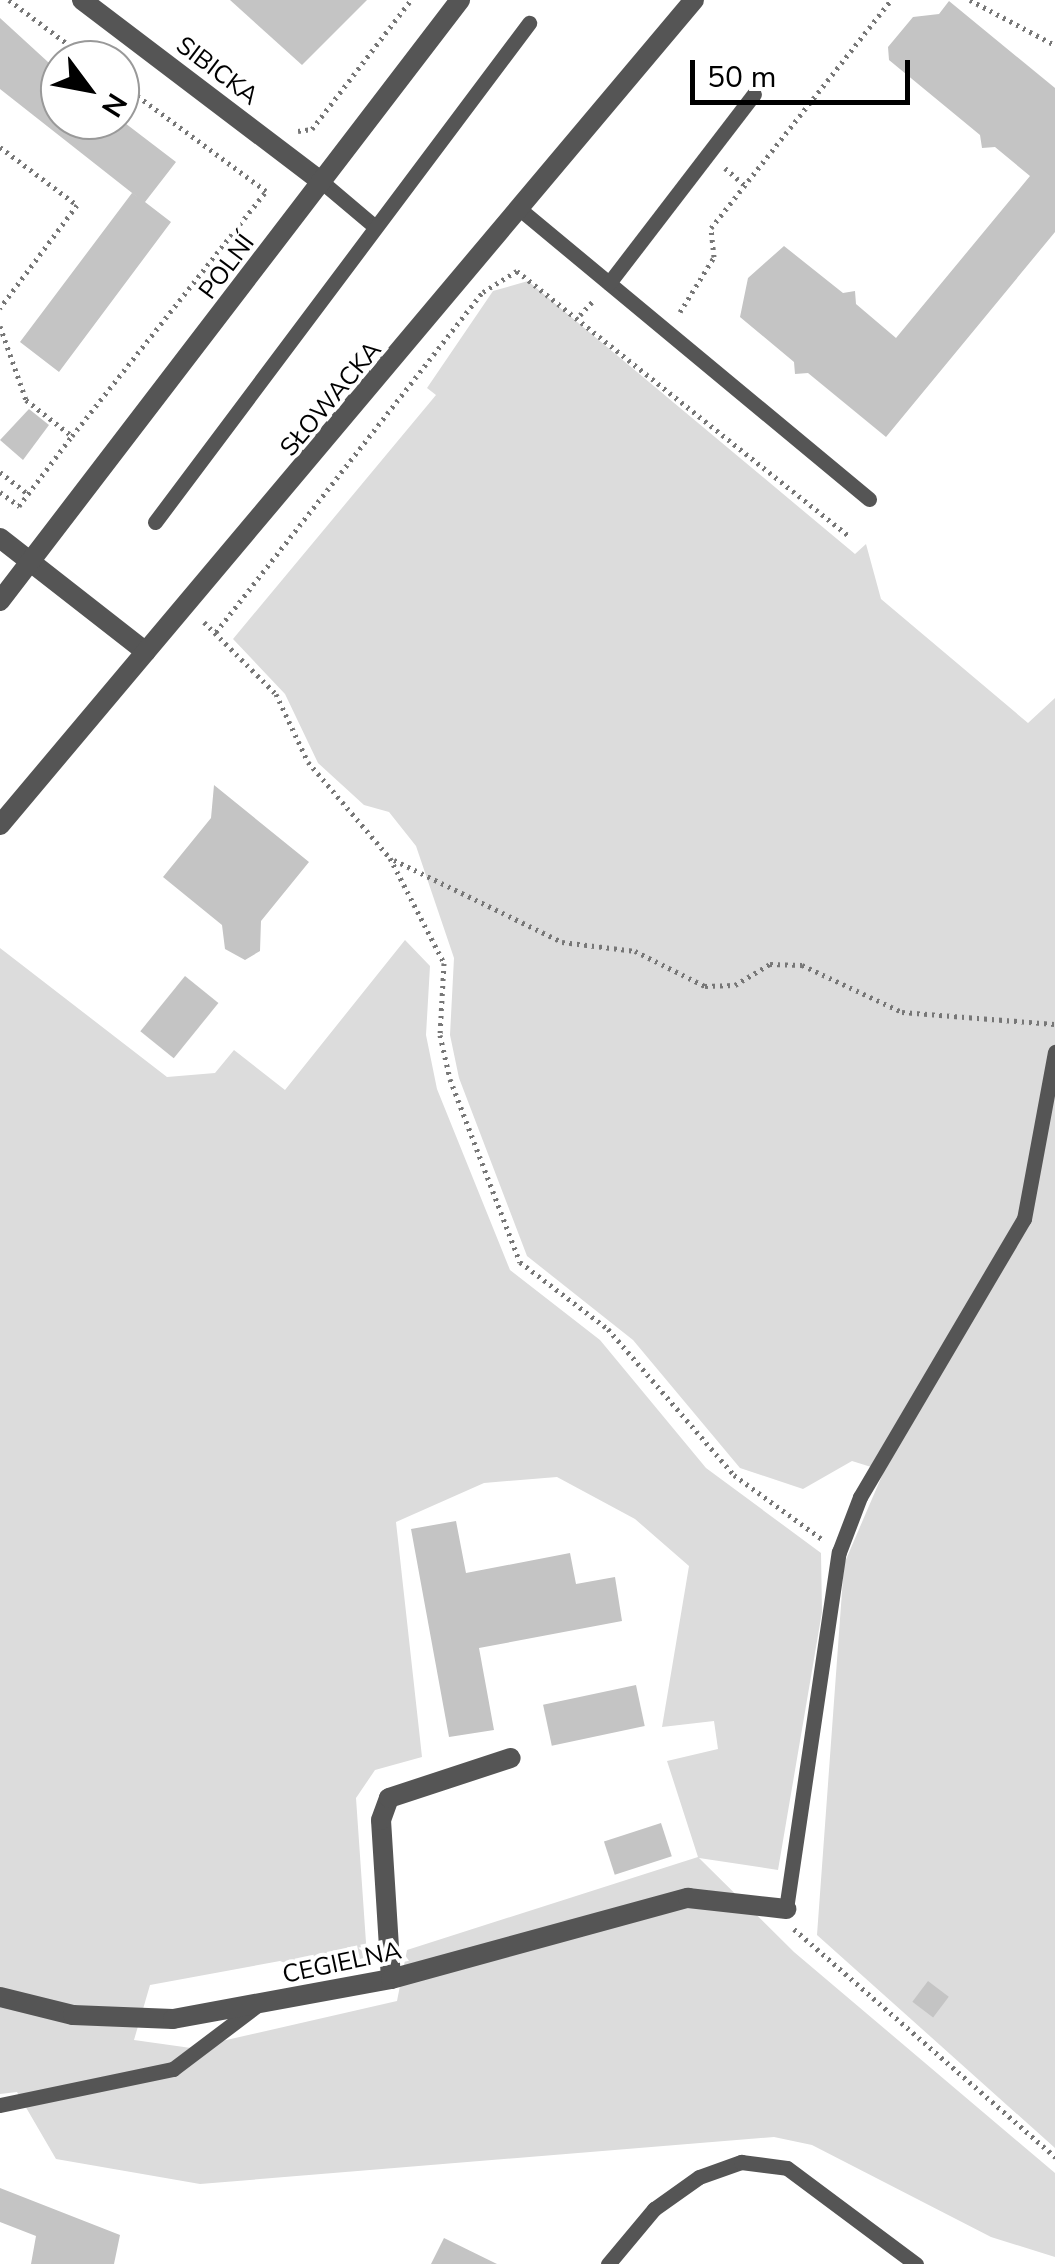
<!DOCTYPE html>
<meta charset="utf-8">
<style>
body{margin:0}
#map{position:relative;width:1055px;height:2264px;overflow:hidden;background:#fff;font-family:"Nunito Sans",sans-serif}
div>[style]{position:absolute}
.green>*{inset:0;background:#dcdcdc}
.building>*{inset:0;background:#c4c4c4;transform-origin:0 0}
.path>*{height:5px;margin-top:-2.5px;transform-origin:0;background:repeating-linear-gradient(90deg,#777 0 2.5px,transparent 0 7.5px)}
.service>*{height:15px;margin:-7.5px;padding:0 7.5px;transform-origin:7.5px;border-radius:7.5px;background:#555}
.minor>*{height:20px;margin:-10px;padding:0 10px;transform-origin:10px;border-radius:10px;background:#555}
.tertiary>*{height:20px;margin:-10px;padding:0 10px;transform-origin:10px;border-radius:10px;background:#555}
span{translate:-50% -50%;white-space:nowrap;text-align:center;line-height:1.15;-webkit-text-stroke:8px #fff;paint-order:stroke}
.street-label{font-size:25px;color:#000}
.north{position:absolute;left:40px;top:40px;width:100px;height:100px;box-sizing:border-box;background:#fff;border:2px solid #999;border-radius:50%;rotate:122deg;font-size:28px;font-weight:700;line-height:40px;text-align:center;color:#000}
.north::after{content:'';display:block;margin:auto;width:35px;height:45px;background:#000;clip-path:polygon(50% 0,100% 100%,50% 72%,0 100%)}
.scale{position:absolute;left:690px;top:60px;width:220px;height:45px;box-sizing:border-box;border:5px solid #000;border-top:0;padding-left:12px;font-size:30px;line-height:35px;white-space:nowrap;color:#000;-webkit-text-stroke:8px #fff;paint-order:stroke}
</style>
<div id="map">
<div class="green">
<i style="clip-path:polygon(528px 281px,855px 554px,866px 544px,881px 599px,1028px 723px,1055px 698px,1055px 2148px,817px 1935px,844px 1564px,884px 1471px,852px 1461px,803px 1489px,740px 1468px,633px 1340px,527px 1256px,459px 1078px,450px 1035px,454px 958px,416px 846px,389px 812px,364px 805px,318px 763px,285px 694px,233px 639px,436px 395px,427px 388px,493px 291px)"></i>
<i style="clip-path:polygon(evenodd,405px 940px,430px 966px,426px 1035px,437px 1089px,510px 1270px,600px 1340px,706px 1468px,821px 1553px,822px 1612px,778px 1870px,699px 1858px,794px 1952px,1055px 2173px,1055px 2257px,991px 2237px,812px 2145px,774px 2137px,200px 2184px,56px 2159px,17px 2092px,0 2094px,0 948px,167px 1077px,215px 1073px,234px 1050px,285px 1090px,405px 940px,557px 1477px,635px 1519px,689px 1566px,662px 1727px,714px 1721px,718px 1749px,667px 1761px,698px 1857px,407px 1950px,397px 2001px,191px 2048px,134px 2040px,150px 1985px,280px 1961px,310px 1973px,367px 1957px,356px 1798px,375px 1770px,422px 1757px,396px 1522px,484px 1483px,557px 1477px)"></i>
</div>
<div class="building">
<i style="clip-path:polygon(230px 0,367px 0,302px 65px)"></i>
<i style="clip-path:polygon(949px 1px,1055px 88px,1055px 232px,886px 437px,808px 373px,795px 374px,794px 362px,740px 317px,748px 278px,784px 246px,843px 293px,855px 291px,856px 304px,896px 338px,1030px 176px,995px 147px,982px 148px,980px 135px,889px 60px,888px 47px,913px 17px,939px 14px)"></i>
<i style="clip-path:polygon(0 18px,60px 73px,60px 120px,121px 120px,176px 162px,145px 202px,171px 222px,59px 372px,20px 342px,132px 193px,141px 200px,0 89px)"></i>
<i style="clip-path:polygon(29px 409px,49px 425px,23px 460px,0 440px)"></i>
<i style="clip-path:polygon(214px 785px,309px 862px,261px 921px,260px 951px,245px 960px,225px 949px,222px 925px,163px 877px,211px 818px)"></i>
<i style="left:185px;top:976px;width:43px;height:71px;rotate:39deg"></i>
<i style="clip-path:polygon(456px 1521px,466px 1573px,570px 1553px,576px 1584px,615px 1577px,622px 1621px,479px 1648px,494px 1730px,449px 1737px,411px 1529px)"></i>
<i style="left:636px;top:1685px;width:42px;height:95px;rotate:78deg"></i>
<i style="left:661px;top:1823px;width:35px;height:60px;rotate:72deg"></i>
<i style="left:928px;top:1981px;width:26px;height:26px;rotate:37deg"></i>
<i style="clip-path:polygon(0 2188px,120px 2235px,114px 2264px,31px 2264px,36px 2236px,0 2222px)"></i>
<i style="clip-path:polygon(444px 2238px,497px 2264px,431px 2264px)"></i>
</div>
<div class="path">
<i style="left:9px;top:0;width:100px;rotate:36.9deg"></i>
<i style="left:970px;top:0;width:96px;rotate:27.9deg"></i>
<i style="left:298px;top:131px;width:14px;rotate:-8deg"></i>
<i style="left:312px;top:129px;width:163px;rotate:-52.5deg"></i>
<i style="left:0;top:147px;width:96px;rotate:37deg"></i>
<i style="left:77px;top:205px;width:129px;rotate:126.8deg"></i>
<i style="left:725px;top:168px;width:28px;rotate:41deg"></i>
<i style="left:680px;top:312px;width:65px;rotate:-58.3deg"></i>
<i style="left:714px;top:257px;width:29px;rotate:-96deg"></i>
<i style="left:711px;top:228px;width:290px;rotate:-51.7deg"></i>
<i style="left:580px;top:315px;width:22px;rotate:-47deg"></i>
<i style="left:0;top:326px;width:78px;rotate:70.6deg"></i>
<i style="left:26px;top:400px;width:58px;rotate:38deg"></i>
<i style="left:72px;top:436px;width:313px;rotate:-51.6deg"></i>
<i style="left:266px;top:191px;width:182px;rotate:-143.5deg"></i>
<i style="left:0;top:472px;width:36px;rotate:38deg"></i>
<i style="left:0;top:492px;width:24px;rotate:36deg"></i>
<i style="left:19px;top:506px;width:88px;rotate:-52.9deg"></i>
<i style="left:204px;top:622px;width:102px;rotate:45deg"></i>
<i style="left:276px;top:694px;width:75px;rotate:64.8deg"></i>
<i style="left:308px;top:762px;width:126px;rotate:49.5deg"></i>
<i style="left:390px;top:858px;width:118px;rotate:62.8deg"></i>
<i style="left:444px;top:963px;width:72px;rotate:93.2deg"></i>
<i style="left:440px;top:1035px;width:45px;rotate:77.2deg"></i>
<i style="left:450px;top:1079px;width:196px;rotate:69.1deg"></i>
<i style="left:520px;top:1262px;width:111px;rotate:37.3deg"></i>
<i style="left:608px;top:1329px;width:193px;rotate:49.2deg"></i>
<i style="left:734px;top:1475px;width:110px;rotate:36.1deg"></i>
<i style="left:216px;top:632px;width:432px;rotate:-51.9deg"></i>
<i style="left:483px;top:292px;width:40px;rotate:-32deg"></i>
<i style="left:517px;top:271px;width:426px;rotate:38.6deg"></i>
<i style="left:394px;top:860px;width:187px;rotate:26deg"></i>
<i style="left:562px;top:942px;width:74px;rotate:7deg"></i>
<i style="left:635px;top:951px;width:78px;rotate:26.6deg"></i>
<i style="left:705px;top:986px;width:30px;rotate:-2deg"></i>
<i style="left:735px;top:985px;width:41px;rotate:-31deg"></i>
<i style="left:770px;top:964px;width:32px;rotate:2deg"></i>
<i style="left:802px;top:965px;width:110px;rotate:25.2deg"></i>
<i style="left:902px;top:1012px;width:153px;rotate:4.5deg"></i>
<i style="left:794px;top:1929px;width:347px;rotate:41.1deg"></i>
</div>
<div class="service">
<i style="left:322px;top:182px;width:68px;rotate:40.2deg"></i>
<i style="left:522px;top:211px;width:451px;rotate:39.7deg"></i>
<i style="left:609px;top:283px;width:238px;rotate:-52.5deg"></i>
<i style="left:155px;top:522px;width:624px;rotate:-53.15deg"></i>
<i style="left:786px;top:1909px;width:361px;rotate:-81.6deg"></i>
<i style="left:839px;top:1552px;width:59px;rotate:-69.1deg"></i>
<i style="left:860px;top:1497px;width:323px;rotate:-59.5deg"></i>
<i style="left:1024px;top:1219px;width:170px;rotate:-79.5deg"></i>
<i style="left:0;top:2105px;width:177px;rotate:-11.8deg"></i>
<i style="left:173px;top:2069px;width:103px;rotate:-37.1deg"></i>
<i style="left:608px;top:2264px;width:72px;rotate:-50.1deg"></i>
<i style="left:654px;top:2209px;width:55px;rotate:-35.4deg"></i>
<i style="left:699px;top:2177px;width:45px;rotate:-19.7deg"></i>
<i style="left:741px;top:2162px;width:46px;rotate:7.4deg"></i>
<i style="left:787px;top:2168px;width:161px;rotate:36.7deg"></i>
</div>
<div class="minor">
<i style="left:82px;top:0;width:301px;rotate:37.2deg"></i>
<i style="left:0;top:538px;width:185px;rotate:38deg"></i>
<i style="left:0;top:601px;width:757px;rotate:-52.57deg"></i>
<i style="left:391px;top:1979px;width:159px;rotate:-93.6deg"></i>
<i style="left:381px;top:1820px;width:23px;rotate:-70deg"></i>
<i style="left:389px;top:1798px;width:128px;rotate:-18.2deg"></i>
<i style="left:0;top:1997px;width:75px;rotate:13.9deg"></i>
<i style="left:73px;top:2015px;width:100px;rotate:2.3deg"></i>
<i style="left:173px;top:2019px;width:222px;rotate:-10.4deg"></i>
<i style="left:391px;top:1979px;width:308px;rotate:-15.3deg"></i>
<i style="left:688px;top:1898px;width:99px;rotate:6.4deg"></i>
</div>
<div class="tertiary">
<i style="left:0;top:825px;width:1078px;rotate:-49.93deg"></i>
</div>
<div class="street-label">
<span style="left:217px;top:71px;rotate:37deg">SIBICKA</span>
<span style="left:227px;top:267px;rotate:-53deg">POLNÍ</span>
<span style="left:331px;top:399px;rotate:-50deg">SŁOWACKA</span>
<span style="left:342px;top:1963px;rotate:-12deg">CEGIELNA</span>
</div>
<div class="north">N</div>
<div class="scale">50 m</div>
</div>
